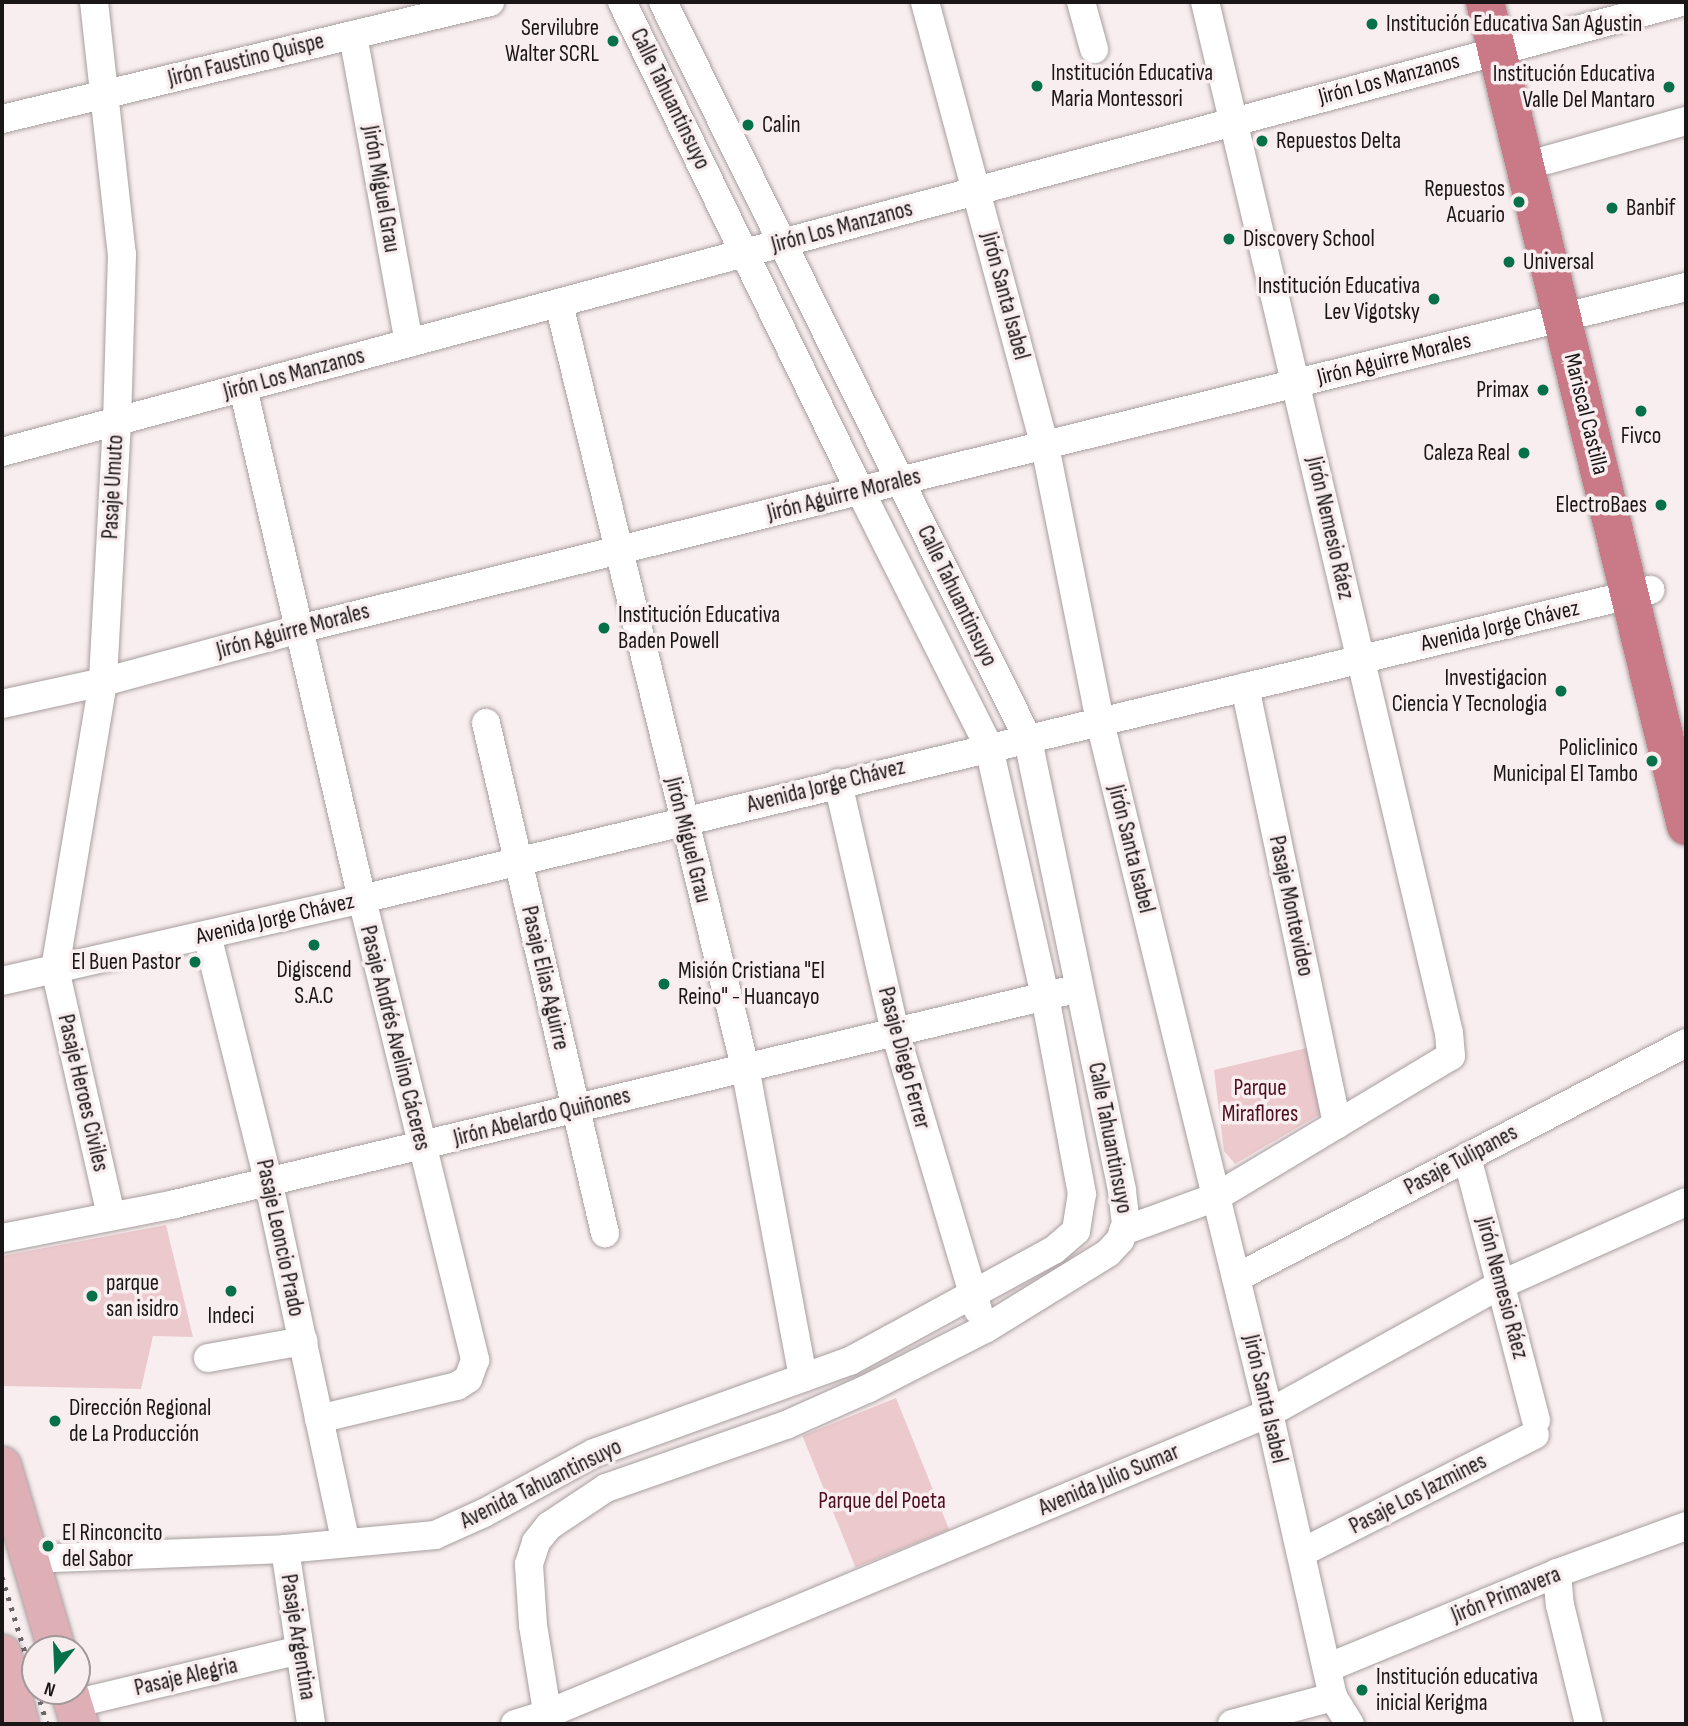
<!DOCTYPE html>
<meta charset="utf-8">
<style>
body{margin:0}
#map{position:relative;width:1688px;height:1726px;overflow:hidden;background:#f9eeef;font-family:"Sofia Sans Condensed",sans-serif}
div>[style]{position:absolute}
.green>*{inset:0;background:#ecc9cd;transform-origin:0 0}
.roads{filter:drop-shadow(0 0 2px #a79e9f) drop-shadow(0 0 2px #a79e9f)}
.minor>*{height:28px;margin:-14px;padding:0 14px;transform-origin:14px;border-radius:14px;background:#fff}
.major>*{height:37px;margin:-18.5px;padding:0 18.5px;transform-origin:18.5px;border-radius:18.5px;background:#dfafb6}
.highway>*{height:38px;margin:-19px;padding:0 19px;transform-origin:19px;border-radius:19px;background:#ca7a86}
.rail>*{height:5px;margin-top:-2.5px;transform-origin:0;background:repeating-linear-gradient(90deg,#6b6465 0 3.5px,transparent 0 10.5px)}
.dots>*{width:19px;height:19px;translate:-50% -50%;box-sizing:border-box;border:4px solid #f9eeef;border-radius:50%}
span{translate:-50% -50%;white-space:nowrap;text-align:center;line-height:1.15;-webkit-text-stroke:7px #f9eeef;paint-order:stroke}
.poi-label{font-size:23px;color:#1a1617}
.left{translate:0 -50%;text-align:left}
.right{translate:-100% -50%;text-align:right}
.street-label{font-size:23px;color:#1a1617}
.park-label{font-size:23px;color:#4e0e1f}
.frame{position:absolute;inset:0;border:4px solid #1a1617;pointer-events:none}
.north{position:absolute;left:21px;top:1635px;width:70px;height:70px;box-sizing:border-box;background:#f9eeef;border:2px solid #a09899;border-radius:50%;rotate:198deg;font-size:19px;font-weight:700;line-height:28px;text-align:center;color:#1a1617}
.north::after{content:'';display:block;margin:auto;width:24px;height:32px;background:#067149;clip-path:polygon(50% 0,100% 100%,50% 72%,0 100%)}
</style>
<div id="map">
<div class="green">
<i style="clip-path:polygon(1315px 1046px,1329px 1109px,1235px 1164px,1224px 1151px,1214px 1070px)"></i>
<i style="clip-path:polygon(166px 1225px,193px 1337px,153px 1336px,141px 1389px,4px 1386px,2px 1256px)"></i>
<i style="left:896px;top:1398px;width:142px;height:101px;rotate:68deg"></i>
</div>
<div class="roads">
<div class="minor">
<i style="left:94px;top:2px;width:254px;rotate:83.7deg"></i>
<i style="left:122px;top:254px;width:167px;rotate:91.7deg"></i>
<i style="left:117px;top:421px;width:261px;rotate:93.1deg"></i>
<i style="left:103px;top:682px;width:291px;rotate:99.5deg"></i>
<i style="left:55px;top:969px;width:253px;rotate:77.2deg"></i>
<i style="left:925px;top:2px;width:460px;rotate:74.9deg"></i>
<i style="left:1045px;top:446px;width:281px;rotate:78.7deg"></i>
<i style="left:1100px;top:722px;width:711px;rotate:76.26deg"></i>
<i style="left:1269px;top:1413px;width:291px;rotate:77.3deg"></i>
<i style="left:1333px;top:1697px;width:32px;rotate:58deg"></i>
<i style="left:1081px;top:2px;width:49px;rotate:74.5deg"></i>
<i style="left:353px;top:35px;width:313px;rotate:79.7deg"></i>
<i style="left:2px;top:119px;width:502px;rotate:-13.48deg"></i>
<i style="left:1547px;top:160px;width:144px;rotate:-15.7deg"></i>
<i style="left:559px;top:304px;width:785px;rotate:76.3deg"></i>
<i style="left:745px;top:1067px;width:316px;rotate:79.4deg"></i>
<i style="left:243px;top:388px;width:525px;rotate:76.89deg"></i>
<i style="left:362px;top:899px;width:475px;rotate:76.2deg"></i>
<i style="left:475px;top:1360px;width:20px;rotate:110deg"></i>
<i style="left:468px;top:1379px;width:13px;rotate:148deg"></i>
<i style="left:457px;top:1386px;width:142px;rotate:166.6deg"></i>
<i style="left:2px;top:452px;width:1739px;rotate:-15deg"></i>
<i style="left:1245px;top:687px;width:447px;rotate:78.1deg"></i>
<i style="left:2px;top:704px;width:103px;rotate:-12.3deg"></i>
<i style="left:103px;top:682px;width:203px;rotate:-15.1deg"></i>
<i style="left:299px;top:629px;width:1429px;rotate:-13.85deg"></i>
<i style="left:486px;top:723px;width:524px;rotate:76.87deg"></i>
<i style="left:838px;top:783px;width:255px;rotate:77.1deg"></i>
<i style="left:895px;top:1032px;width:290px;rotate:73.4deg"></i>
<i style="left:207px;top:935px;width:252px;rotate:76deg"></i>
<i style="left:268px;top:1180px;width:371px;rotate:77.9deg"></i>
<i style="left:2px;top:981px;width:369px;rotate:-12.8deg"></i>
<i style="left:362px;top:899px;width:1325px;rotate:-13.49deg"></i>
<i style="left:1467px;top:1157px;width:272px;rotate:75.3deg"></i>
<i style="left:1123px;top:1231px;width:99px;rotate:-20.1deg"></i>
<i style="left:1216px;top:1197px;width:274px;rotate:-31deg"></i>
<i style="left:1451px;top:1056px;width:23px;rotate:-95deg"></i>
<i style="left:1449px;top:1033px;width:1059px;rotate:-103.31deg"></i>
<i style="left:2px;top:1238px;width:176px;rotate:-11.1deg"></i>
<i style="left:175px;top:1204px;width:913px;rotate:-13.43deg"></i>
<i style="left:1236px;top:1278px;width:508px;rotate:-27.57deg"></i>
<i style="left:208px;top:1358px;width:97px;rotate:-10.1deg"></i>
<i style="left:285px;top:1549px;width:177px;rotate:81.5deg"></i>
<i style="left:1301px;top:1553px;width:262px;rotate:-26.8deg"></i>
<i style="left:28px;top:1559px;width:257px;rotate:-2.2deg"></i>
<i style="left:285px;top:1549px;width:151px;rotate:-5.3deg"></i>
<i style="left:435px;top:1535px;width:54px;rotate:-24.2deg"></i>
<i style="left:484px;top:1513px;width:125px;rotate:-28.6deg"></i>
<i style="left:594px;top:1453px;width:272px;rotate:-19.8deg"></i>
<i style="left:850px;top:1361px;width:232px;rotate:-28.6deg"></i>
<i style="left:1054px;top:1250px;width:29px;rotate:-41deg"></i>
<i style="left:1076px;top:1231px;width:37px;rotate:-81deg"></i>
<i style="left:1082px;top:1194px;width:201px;rotate:-100.6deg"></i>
<i style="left:1045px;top:996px;width:255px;rotate:-102.7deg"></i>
<i style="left:989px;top:747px;width:287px;rotate:-116.7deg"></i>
<i style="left:860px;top:491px;width:544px;rotate:-115.95deg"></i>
<i style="left:1557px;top:1573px;width:32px;rotate:85deg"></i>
<i style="left:1560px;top:1605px;width:122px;rotate:76.3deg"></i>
<i style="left:1327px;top:1668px;width:249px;rotate:-22.4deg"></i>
<i style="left:1557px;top:1573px;width:137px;rotate:-20deg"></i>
<i style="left:73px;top:1704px;width:233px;rotate:-13.4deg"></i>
<i style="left:515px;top:1724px;width:34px;rotate:-17deg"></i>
<i style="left:547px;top:1714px;width:782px;rotate:-22.63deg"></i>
<i style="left:1269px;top:1413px;width:266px;rotate:-29deg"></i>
<i style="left:1502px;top:1284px;width:201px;rotate:-24deg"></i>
<i style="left:549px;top:1724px;width:100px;rotate:-99.2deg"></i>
<i style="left:533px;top:1625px;width:61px;rotate:-93.8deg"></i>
<i style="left:529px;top:1564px;width:23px;rotate:-72deg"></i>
<i style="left:536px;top:1542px;width:21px;rotate:-51deg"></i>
<i style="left:549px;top:1526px;width:69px;rotate:-33.7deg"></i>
<i style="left:606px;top:1488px;width:191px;rotate:-19.3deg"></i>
<i style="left:786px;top:1425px;width:89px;rotate:-24deg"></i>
<i style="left:867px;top:1389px;width:132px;rotate:-27deg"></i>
<i style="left:985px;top:1329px;width:145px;rotate:-31.7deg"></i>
<i style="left:1108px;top:1253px;width:18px;rotate:-47deg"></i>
<i style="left:1120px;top:1240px;width:17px;rotate:-69deg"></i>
<i style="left:1126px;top:1224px;width:34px;rotate:-97deg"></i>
<i style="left:1122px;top:1190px;width:461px;rotate:-101.8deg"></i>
<i style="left:1028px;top:739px;width:822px;rotate:-116.35deg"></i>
<i style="left:1232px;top:1724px;width:105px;rotate:-15deg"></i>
</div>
<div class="major">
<i style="left:2px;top:1465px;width:192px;rotate:73.6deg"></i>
<i style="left:2px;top:1653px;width:73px;rotate:75.8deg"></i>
<i style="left:69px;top:1691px;width:34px;rotate:73deg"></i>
</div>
<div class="highway">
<i style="left:1485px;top:2px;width:848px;rotate:76.29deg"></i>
</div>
</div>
<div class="rail">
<i style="left:2px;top:1577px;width:113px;rotate:73deg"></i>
<i style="left:37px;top:1691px;width:34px;rotate:73deg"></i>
</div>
<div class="dots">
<i style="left:1372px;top:24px;background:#067149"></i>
<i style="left:613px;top:41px;background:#067149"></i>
<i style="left:1037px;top:86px;background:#067149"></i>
<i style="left:1669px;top:87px;background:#067149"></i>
<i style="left:748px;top:125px;background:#067149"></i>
<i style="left:1262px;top:141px;background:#067149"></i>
<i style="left:1519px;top:202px;background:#067149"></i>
<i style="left:1612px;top:208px;background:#067149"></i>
<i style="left:1229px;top:239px;background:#067149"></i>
<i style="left:1509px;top:262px;background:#067149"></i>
<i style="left:1434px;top:299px;background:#067149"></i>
<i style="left:1543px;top:390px;background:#067149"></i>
<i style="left:1641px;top:411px;background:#067149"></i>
<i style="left:1524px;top:453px;background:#067149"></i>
<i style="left:1661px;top:505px;background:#067149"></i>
<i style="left:604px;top:628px;background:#067149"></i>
<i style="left:1561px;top:691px;background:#067149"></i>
<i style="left:1652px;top:761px;background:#067149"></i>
<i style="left:314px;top:945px;background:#067149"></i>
<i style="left:195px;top:962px;background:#067149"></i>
<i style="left:664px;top:984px;background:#067149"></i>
<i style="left:231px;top:1291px;background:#067149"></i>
<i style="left:92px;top:1296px;background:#067149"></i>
<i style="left:55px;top:1421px;background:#067149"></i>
<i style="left:48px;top:1546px;background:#067149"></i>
<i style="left:1362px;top:1690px;background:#067149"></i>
</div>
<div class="poi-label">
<span class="left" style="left:1386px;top:24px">Institución Educativa San Agustin</span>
<span class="right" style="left:599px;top:41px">Servilubre<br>Walter SCRL</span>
<span class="left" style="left:1051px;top:86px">Institución Educativa<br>Maria Montessori</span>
<span class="right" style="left:1655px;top:87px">Institución Educativa<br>Valle Del Mantaro</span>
<span class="left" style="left:762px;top:125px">Calin</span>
<span class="left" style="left:1276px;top:141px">Repuestos Delta</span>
<span class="right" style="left:1505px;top:202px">Repuestos<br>Acuario</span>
<span class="left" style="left:1626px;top:208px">Banbif</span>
<span class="left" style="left:1243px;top:239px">Discovery School</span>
<span class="left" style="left:1523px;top:262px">Universal</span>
<span class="right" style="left:1420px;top:299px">Institución Educativa<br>Lev Vigotsky</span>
<span class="right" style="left:1529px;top:390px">Primax</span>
<span style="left:1641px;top:436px">Fivco</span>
<span class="right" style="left:1510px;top:453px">Caleza Real</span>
<span class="right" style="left:1647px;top:505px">ElectroBaes</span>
<span class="left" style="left:618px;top:628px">Institución Educativa<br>Baden Powell</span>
<span class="right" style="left:1547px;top:691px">Investigacion<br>Ciencia Y Tecnologia</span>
<span class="right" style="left:1638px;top:761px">Policlinico<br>Municipal El Tambo</span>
<span class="right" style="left:181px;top:962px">El Buen Pastor</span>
<span style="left:314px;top:983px">Digiscend<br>S.A.C</span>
<span class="left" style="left:678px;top:984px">Misión Cristiana "El<br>Reino" - Huancayo</span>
<span class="left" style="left:106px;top:1296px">parque<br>san isidro</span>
<span style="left:231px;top:1316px">Indeci</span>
<span class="left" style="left:69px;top:1421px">Dirección Regional<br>de La Producción</span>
<span class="left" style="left:62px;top:1546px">El Rinconcito<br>del Sabor</span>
<span class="left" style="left:1376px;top:1690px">Institución educativa<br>inicial Kerigma</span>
</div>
<div class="street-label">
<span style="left:246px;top:60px;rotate:-14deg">Jirón Faustino Quispe</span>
<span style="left:1389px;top:79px;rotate:-15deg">Jirón Los Manzanos</span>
<span style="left:670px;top:99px;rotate:64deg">Calle Tahuantinsuyo</span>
<span style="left:381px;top:189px;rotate:80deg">Jirón Miguel Grau</span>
<span style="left:842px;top:227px;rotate:-15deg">Jirón Los Manzanos</span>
<span style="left:1005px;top:296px;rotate:75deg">Jirón Santa Isabel</span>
<span style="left:1394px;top:359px;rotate:-14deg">Jirón Aguirre Morales</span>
<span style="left:294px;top:374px;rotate:-15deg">Jirón Los Manzanos</span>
<span style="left:1586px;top:414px;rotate:76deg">Mariscal Castilla</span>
<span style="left:113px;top:487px;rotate:-87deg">Pasaje Umuto</span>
<span style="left:844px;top:495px;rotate:-14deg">Jirón Aguirre Morales</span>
<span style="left:1330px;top:528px;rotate:77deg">Jirón Nemesio Ráez</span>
<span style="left:957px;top:596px;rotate:64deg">Calle Tahuantinsuyo</span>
<span style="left:1500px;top:626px;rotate:-13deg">Avenida Jorge Chávez</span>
<span style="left:293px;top:631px;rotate:-15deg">Jirón Aguirre Morales</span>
<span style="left:826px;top:786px;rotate:-14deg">Avenida Jorge Chávez</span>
<span style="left:688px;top:840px;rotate:76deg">Jirón Miguel Grau</span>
<span style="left:1131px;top:849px;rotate:76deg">Jirón Santa Isabel</span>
<span style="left:1291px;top:906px;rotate:78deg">Pasaje Montevideo</span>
<span style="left:275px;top:919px;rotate:-13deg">Avenida Jorge Chávez</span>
<span style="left:545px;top:978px;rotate:77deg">Pasaje Elias Aguirre</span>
<span style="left:395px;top:1038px;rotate:76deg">Pasaje Andrés Avelino Cáceres</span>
<span style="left:904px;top:1058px;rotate:75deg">Pasaje Diego Ferrer</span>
<span style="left:83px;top:1093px;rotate:77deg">Pasaje Heroes Civiles</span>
<span style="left:542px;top:1117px;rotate:-14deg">Jirón Abelardo Quiñones</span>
<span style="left:1110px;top:1138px;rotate:79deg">Calle Tahuantinsuyo</span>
<span style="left:1461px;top:1160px;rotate:-28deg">Pasaje Tulipanes</span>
<span style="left:280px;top:1238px;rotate:78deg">Pasaje Leoncio Prado</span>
<span style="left:1502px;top:1288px;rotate:75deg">Jirón Nemesio Ráez</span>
<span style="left:1265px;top:1399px;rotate:77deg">Jirón Santa Isabel</span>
<span style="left:1109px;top:1480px;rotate:-23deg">Avenida Julio Sumar</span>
<span style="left:541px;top:1484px;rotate:-26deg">Avenida Tahuantinsuyo</span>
<span style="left:1418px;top:1494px;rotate:-27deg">Pasaje Los Jazmines</span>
<span style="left:1506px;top:1595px;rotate:-22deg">Jirón Primavera</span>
<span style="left:298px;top:1637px;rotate:81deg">Pasaje Argentina</span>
<span style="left:186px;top:1677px;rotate:-13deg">Pasaje Alegria</span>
</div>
<div class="park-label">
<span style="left:1260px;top:1101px">Parque<br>Miraflores</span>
<span style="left:882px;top:1501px">Parque del Poeta</span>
</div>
<div class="frame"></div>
<div class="north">N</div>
</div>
